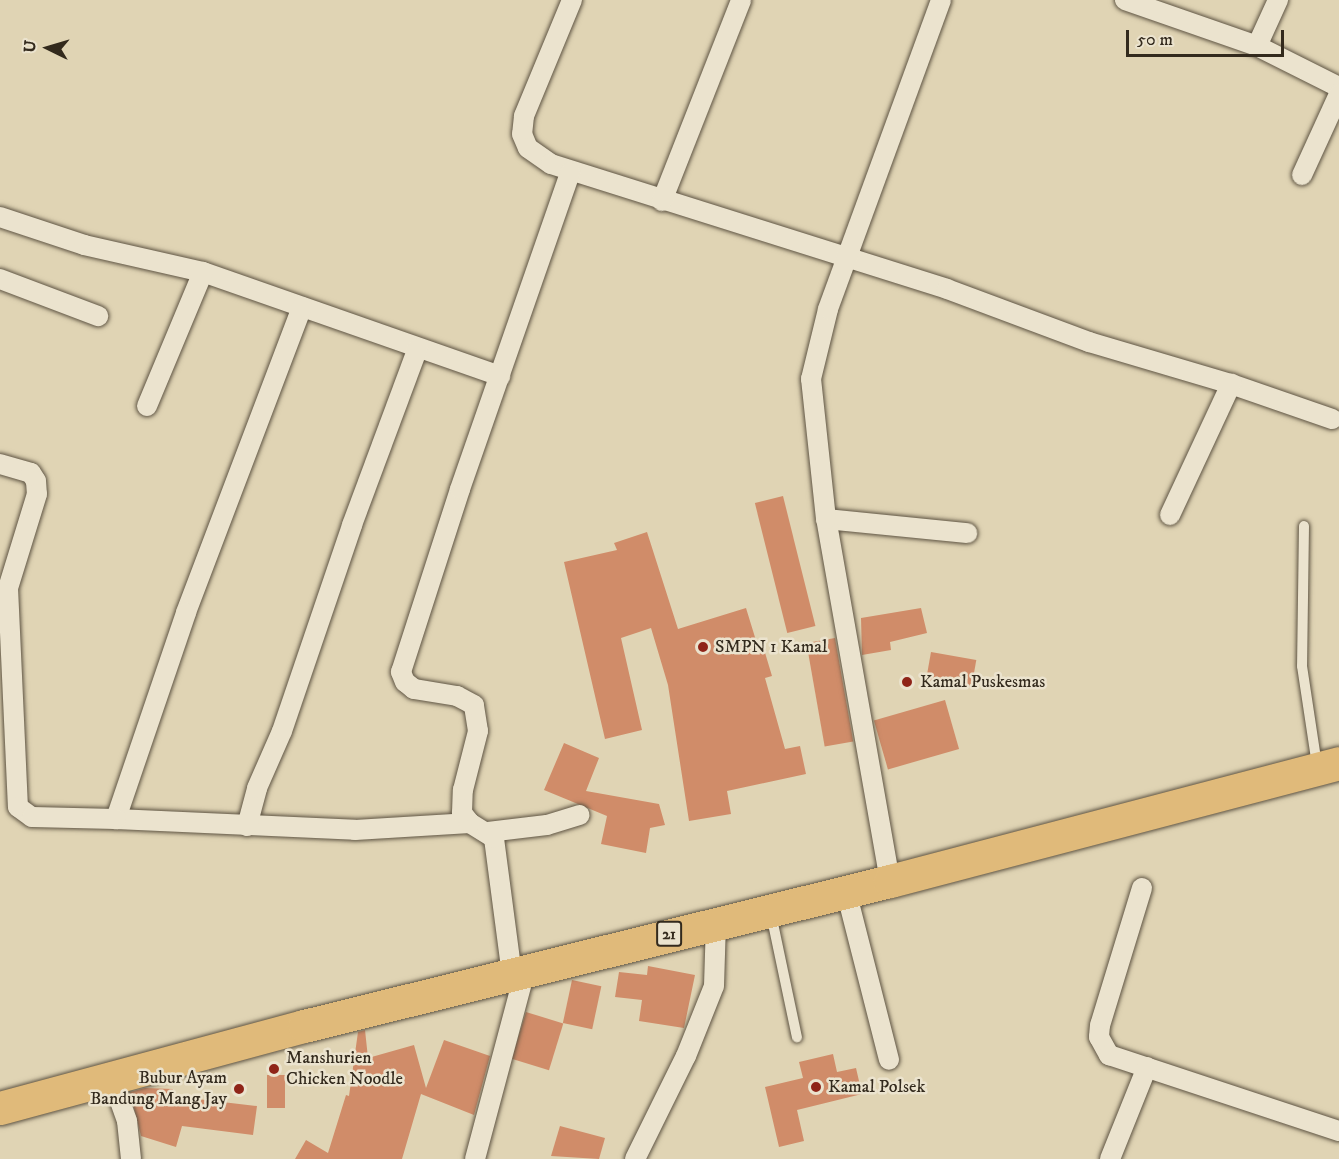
<!DOCTYPE html>
<style>
body{margin:0}
#map{position:relative;width:1339px;height:1159px;overflow:hidden;background:#e0d4b4;font-family:"IM FELL DW Pica",serif}
div>[style]{position:absolute}
.building>*{inset:0;background:#d08c69;transform-origin:0 0}
.roads{filter:drop-shadow(0 0 2px #5e5443) drop-shadow(0 0 2px #5e5443)}
.lane>*{height:10px;margin:-5px;padding:0 5px;transform-origin:5px;border-radius:5px;background:#ebe3ce}
.street>*{height:20px;margin:-10px;padding:0 10px;transform-origin:10px;border-radius:10px;background:#ebe3ce}
.highway>*{height:33px;margin:-16.5px;padding:0 16.5px;transform-origin:16.5px;border-radius:16.5px;background:#e0ba7a}
.dots>*{width:16px;height:16px;translate:-50% -50%;box-sizing:border-box;border:3px solid #ebe3ce;border-radius:50%}
span{translate:-50% -50%;white-space:nowrap;text-align:center;line-height:1.15;-webkit-text-stroke:5px #ebe3ce;paint-order:stroke}
.shield-label span{padding:2px 4px;background:#ebe3ce;border:2px solid;border-radius:4px;-webkit-text-stroke-width:0}
.shield-label{font-size:16px;color:#332a1d;font-weight:700}
.poi-label{font-size:18px;color:#332a1d}
.left{translate:0 -50%;text-align:left}
.right{translate:-100% -50%;text-align:right}
.north{position:absolute;left:18px;top:18px;width:60px;height:60px;-webkit-text-stroke:4px #ebe3ce;paint-order:stroke;rotate:275deg;font-size:16px;font-weight:700;line-height:24px;text-align:center;color:#332a1d}
.north::after{content:'';display:block;margin:auto;width:21px;height:27px;background:#332a1d;clip-path:polygon(50% 0,100% 100%,50% 72%,0 100%)}
.scale{position:absolute;left:1126px;top:30px;width:158px;height:27px;box-sizing:border-box;border:3px solid #332a1d;border-top:0;padding-left:8px;font-size:18px;line-height:21px;white-space:nowrap;color:#332a1d;-webkit-text-stroke:4px #ebe3ce;paint-order:stroke}
</style>
<div id="map">
<div class="building">
<i style="left:783px;top:496px;width:134px;height:29px;rotate:76deg"></i>
<i style="clip-path:polygon(647px 532px,678px 629px,746px 608px,758px 647px,763px 646px,772px 676px,765px 678px,785px 749px,800px 746px,806px 774px,727px 791px,731px 814px,689px 821px,668px 685px,651px 628px,621px 638px,642px 730px,605px 739px,564px 562px,617px 550px,614px 543px)"></i>
<i style="clip-path:polygon(921px 608px,927px 633px,890px 642px,891px 650px,862px 655px,861px 618px)"></i>
<i style="left:835px;top:638px;width:105px;height:29px;rotate:80deg"></i>
<i style="left:931px;top:652px;width:46px;height:28px;rotate:10deg"></i>
<i style="left:945px;top:700px;width:51px;height:74px;rotate:74deg"></i>
<i style="clip-path:polygon(564px 743px,599px 758px,586px 791px,659px 804px,665px 825px,650px 828px,646px 853px,601px 844px,607px 816px,544px 790px)"></i>
<i style="clip-path:polygon(648px 966px,695px 975px,684px 1028px,639px 1021px,642px 1000px,615px 997px,619px 972px,647px 975px)"></i>
<i style="left:572px;top:980px;width:30px;height:44px;rotate:12deg"></i>
<i style="left:526px;top:1012px;width:39px;height:49px;rotate:17deg"></i>
<i style="clip-path:polygon(365px 1030px,368px 1058px,414px 1045px,426px 1088px,444px 1040px,490px 1056px,474px 1115px,421px 1094px,402px 1159px,295px 1159px,306px 1140px,328px 1153px,346px 1095px,349px 1096px,358px 1032px)"></i>
<i style="clip-path:polygon(833px 1054px,837px 1072px,856px 1068px,862px 1094px,797px 1110px,804px 1141px,779px 1147px,765px 1087px,803px 1078px,799px 1062px)"></i>
<i style="left:267px;top:1075px;width:18px;height:33px"></i>
<i style="clip-path:polygon(145px 1088px,173px 1089px,172px 1096px,257px 1106px,253px 1135px,182px 1126px,176px 1147px,141px 1136px,130px 1092px)"></i>
<i style="clip-path:polygon(560px 1126px,605px 1138px,599px 1159px,551px 1156px)"></i>
</div>
<div class="roads">
<div class="lane">
<i style="left:1304px;top:526px;width:140px;rotate:90.8deg"></i>
<i style="left:1302px;top:666px;width:100px;rotate:81.4deg"></i>
<i style="left:771px;top:914px;width:126px;rotate:78.1deg"></i>
</div>
<div class="street">
<i style="left:572px;top:0;width:126px;rotate:112.5deg"></i>
<i style="left:524px;top:116px;width:18px;rotate:96deg"></i>
<i style="left:522px;top:134px;width:15px;rotate:67deg"></i>
<i style="left:528px;top:148px;width:28px;rotate:35deg"></i>
<i style="left:551px;top:164px;width:415px;rotate:17.5deg"></i>
<i style="left:947px;top:289px;width:152px;rotate:20.5deg"></i>
<i style="left:1089px;top:342px;width:148px;rotate:16.5deg"></i>
<i style="left:1231px;top:384px;width:107px;rotate:19.1deg"></i>
<i style="left:1125px;top:0;width:140px;rotate:19.2deg"></i>
<i style="left:1257px;top:46px;width:92px;rotate:26.6deg"></i>
<i style="left:1257px;top:46px;width:51px;rotate:-65.5deg"></i>
<i style="left:1302px;top:175px;width:89px;rotate:-65.4deg"></i>
<i style="left:662px;top:201px;width:216px;rotate:-68.5deg"></i>
<i style="left:0;top:217px;width:89px;rotate:18.4deg"></i>
<i style="left:84px;top:245px;width:122px;rotate:12.8deg"></i>
<i style="left:203px;top:272px;width:315px;rotate:19.3deg"></i>
<i style="left:0;top:279px;width:105px;rotate:20.7deg"></i>
<i style="left:302px;top:307px;width:327px;rotate:110.8deg"></i>
<i style="left:186px;top:613px;width:218px;rotate:108.8deg"></i>
<i style="left:116px;top:819px;width:239px;rotate:2.6deg"></i>
<i style="left:355px;top:830px;width:115px;rotate:-3.5deg"></i>
<i style="left:147px;top:406px;width:145px;rotate:-67.3deg"></i>
<i style="left:0;top:464px;width:32px;rotate:16deg"></i>
<i style="left:31px;top:473px;width:9px;rotate:58deg"></i>
<i style="left:36px;top:481px;width:13px;rotate:86deg"></i>
<i style="left:37px;top:494px;width:98px;rotate:107.1deg"></i>
<i style="left:8px;top:588px;width:219px;rotate:87.4deg"></i>
<i style="left:18px;top:807px;width:17px;rotate:36deg"></i>
<i style="left:32px;top:817px;width:84px;rotate:1.4deg"></i>
<i style="left:1170px;top:515px;width:145px;rotate:-65deg"></i>
<i style="left:826px;top:519px;width:142px;rotate:5.7deg"></i>
<i style="left:247px;top:826px;width:39px;rotate:-75deg"></i>
<i style="left:257px;top:788px;width:62px;rotate:-66.3deg"></i>
<i style="left:282px;top:731px;width:218px;rotate:-71.2deg"></i>
<i style="left:352px;top:525px;width:189px;rotate:-69.6deg"></i>
<i style="left:488px;top:832px;width:59px;rotate:-6.8deg"></i>
<i style="left:547px;top:825px;width:34px;rotate:-17deg"></i>
<i style="left:890px;top:881px;width:368px;rotate:-100deg"></i>
<i style="left:826px;top:519px;width:141px;rotate:-96.1deg"></i>
<i style="left:811px;top:379px;width:72px;rotate:-76.3deg"></i>
<i style="left:828px;top:309px;width:329px;rotate:-69.9deg"></i>
<i style="left:1142px;top:888px;width:143px;rotate:107deg"></i>
<i style="left:1100px;top:1025px;width:12px;rotate:95deg"></i>
<i style="left:1099px;top:1037px;width:21px;rotate:61deg"></i>
<i style="left:1109px;top:1055px;width:242px;rotate:18.3deg"></i>
<i style="left:846px;top:891px;width:174px;rotate:75.7deg"></i>
<i style="left:512px;top:975px;width:138px;rotate:-97.5deg"></i>
<i style="left:494px;top:838px;width:28px;rotate:-148deg"></i>
<i style="left:470px;top:823px;width:13px;rotate:-129deg"></i>
<i style="left:462px;top:813px;width:23px;rotate:-88deg"></i>
<i style="left:463px;top:790px;width:61px;rotate:-75.7deg"></i>
<i style="left:478px;top:731px;width:26px;rotate:-99deg"></i>
<i style="left:474px;top:705px;width:19px;rotate:-152deg"></i>
<i style="left:457px;top:696px;width:44px;rotate:-170.8deg"></i>
<i style="left:414px;top:689px;width:11px;rotate:-142deg"></i>
<i style="left:405px;top:682px;width:11px;rotate:-112deg"></i>
<i style="left:401px;top:672px;width:192px;rotate:-72.1deg"></i>
<i style="left:460px;top:489px;width:335px;rotate:-70.8deg"></i>
<i style="left:111px;top:1076px;width:48px;rotate:70.4deg"></i>
<i style="left:127px;top:1121px;width:38px;rotate:84deg"></i>
<i style="left:475px;top:1159px;width:195px;rotate:-75.1deg"></i>
<i style="left:635px;top:1159px;width:115px;rotate:-63.7deg"></i>
<i style="left:686px;top:1056px;width:75px;rotate:-68.2deg"></i>
<i style="left:714px;top:986px;width:65px;rotate:-88.2deg"></i>
<i style="left:1110px;top:1159px;width:99px;rotate:-68.1deg"></i>
</div>
<div class="highway">
<i style="left:0;top:1108px;width:315px;rotate:-15.1deg"></i>
<i style="left:304px;top:1026px;width:604px;rotate:-13.9deg"></i>
<i style="left:890px;top:881px;width:464px;rotate:-14.7deg"></i>
</div>
</div>
<div class="dots">
<i style="left:703px;top:647px;background:#8f2418"></i>
<i style="left:907px;top:682px;background:#8f2418"></i>
<i style="left:274px;top:1069px;background:#8f2418"></i>
<i style="left:816px;top:1087px;background:#8f2418"></i>
<i style="left:239px;top:1089px;background:#8f2418"></i>
</div>
<div class="shield-label">
<span style="left:669px;top:934px">21</span>
</div>
<div class="poi-label">
<span class="left" style="left:715px;top:647px">SMPN 1 Kamal</span>
<span class="left" style="left:920px;top:682px">Kamal Puskesmas</span>
<span class="left" style="left:286px;top:1069px">Manshurien<br>Chicken Noodle</span>
<span class="right" style="left:227px;top:1089px">Bubur Ayam<br>Bandung Mang Jay</span>
<span class="left" style="left:828px;top:1087px">Kamal Polsek</span>
</div>
<div class="north">U</div>
<div class="scale">50 m</div>
</div>
